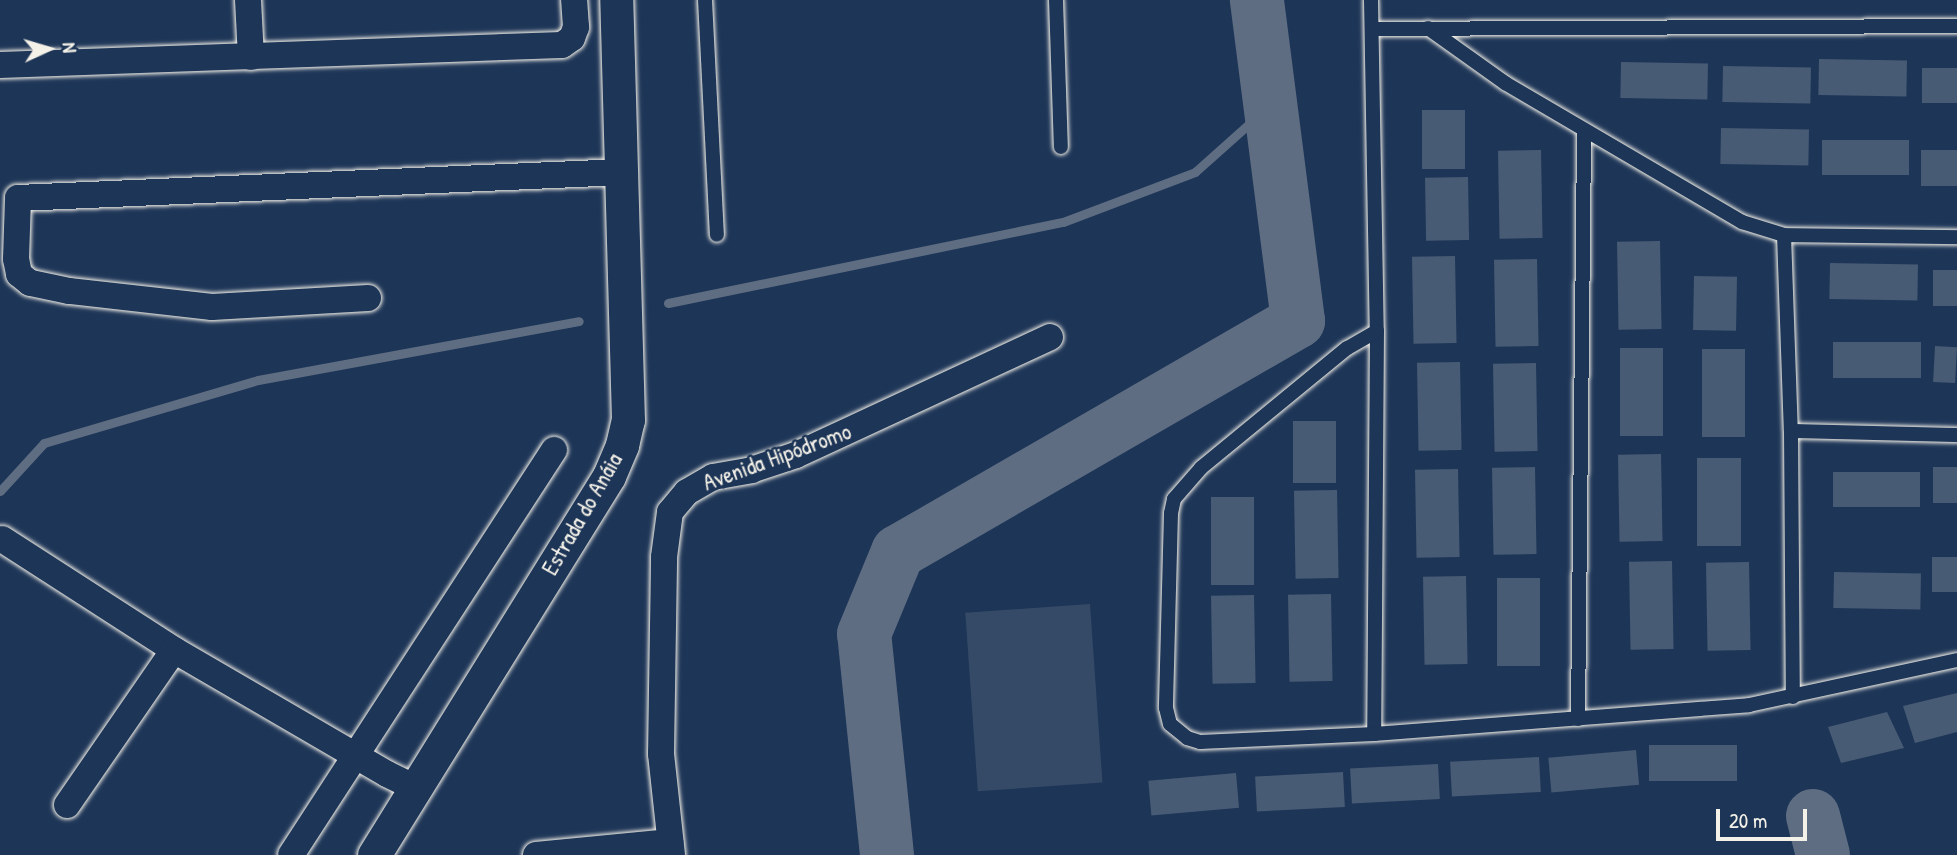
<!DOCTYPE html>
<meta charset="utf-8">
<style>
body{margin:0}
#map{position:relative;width:1957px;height:855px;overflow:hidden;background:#1d3557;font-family:"Patrick Hand",sans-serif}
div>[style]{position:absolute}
.green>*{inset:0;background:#354a67;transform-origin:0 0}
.stream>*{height:9px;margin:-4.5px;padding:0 4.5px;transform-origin:4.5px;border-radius:4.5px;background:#5e6d82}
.river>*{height:54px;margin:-27px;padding:0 27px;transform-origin:27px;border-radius:27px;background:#5e6d82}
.building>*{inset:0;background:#485b74;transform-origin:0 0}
.roads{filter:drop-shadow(0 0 2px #f4f1e8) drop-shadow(0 0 2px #f4f1e8)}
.service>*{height:14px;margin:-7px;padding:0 7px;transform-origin:7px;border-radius:7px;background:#1d3557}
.minor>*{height:26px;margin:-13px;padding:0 13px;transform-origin:13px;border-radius:13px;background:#1d3557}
.tertiary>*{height:33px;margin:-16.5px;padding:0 16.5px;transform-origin:16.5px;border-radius:16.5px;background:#1d3557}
span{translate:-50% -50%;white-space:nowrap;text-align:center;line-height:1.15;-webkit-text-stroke:5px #1d3557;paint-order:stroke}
.street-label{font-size:23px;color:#f4f1e8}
.north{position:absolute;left:14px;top:14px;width:70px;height:70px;-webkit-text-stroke:5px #1d3557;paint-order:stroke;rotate:86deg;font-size:19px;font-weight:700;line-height:28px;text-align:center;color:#f4f1e8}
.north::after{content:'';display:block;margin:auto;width:24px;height:32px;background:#f4f1e8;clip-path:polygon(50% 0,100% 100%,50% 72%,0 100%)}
.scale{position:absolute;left:1716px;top:809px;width:91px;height:32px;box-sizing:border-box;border:4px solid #f4f1e8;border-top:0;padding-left:9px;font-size:21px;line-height:24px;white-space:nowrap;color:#f4f1e8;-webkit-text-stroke:5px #1d3557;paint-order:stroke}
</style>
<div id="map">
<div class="green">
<i style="left:1090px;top:604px;width:179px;height:125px;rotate:86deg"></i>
</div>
<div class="stream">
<i style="left:668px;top:303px;width:403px;rotate:-11.6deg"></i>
<i style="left:1063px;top:222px;width:141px;rotate:-20.7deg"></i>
<i style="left:1195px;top:172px;width:99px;rotate:-41.7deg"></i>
<i style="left:0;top:491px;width:65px;rotate:-47.5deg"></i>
<i style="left:44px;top:443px;width:223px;rotate:-16.4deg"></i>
<i style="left:258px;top:380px;width:326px;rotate:-10.4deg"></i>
</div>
<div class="river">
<i style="left:1813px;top:816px;width:40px;rotate:75.6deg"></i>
<i style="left:887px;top:855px;width:222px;rotate:-95.9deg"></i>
<i style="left:864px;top:634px;width:89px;rotate:-67.5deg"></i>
<i style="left:898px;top:552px;width:462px;rotate:-30deg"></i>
<i style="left:1298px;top:321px;width:324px;rotate:-97.3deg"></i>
</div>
<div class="building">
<i style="left:1819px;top:59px;width:88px;height:36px;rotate:1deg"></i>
<i style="left:1621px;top:62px;width:87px;height:36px;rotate:1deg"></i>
<i style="left:1723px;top:66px;width:88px;height:36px;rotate:1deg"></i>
<i style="left:1922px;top:68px;width:35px;height:35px"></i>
<i style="left:1422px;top:110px;width:43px;height:59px"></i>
<i style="left:1721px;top:128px;width:88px;height:36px;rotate:1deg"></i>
<i style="left:1822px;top:140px;width:87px;height:35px"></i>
<i style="left:1541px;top:150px;width:88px;height:43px;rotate:89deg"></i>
<i style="left:1921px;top:150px;width:36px;height:36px"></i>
<i style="left:1468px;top:177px;width:63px;height:43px;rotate:89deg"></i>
<i style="left:1660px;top:241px;width:88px;height:43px;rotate:89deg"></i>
<i style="left:1455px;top:256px;width:87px;height:43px;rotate:89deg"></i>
<i style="left:1537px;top:259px;width:87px;height:43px;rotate:89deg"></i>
<i style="left:1830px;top:263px;width:88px;height:36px;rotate:1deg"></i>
<i style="left:1933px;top:270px;width:24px;height:36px"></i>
<i style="left:1694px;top:276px;width:43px;height:54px;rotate:1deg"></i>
<i style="left:1833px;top:342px;width:88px;height:36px"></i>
<i style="left:1935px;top:346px;width:22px;height:36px;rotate:3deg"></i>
<i style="left:1620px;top:348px;width:43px;height:88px"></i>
<i style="left:1702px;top:349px;width:43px;height:88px"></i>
<i style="left:1460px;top:362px;width:88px;height:43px;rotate:89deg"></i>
<i style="left:1536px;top:363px;width:88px;height:43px;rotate:89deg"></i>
<i style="left:1336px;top:421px;width:62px;height:43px;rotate:90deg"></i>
<i style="left:1661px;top:454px;width:87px;height:43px;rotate:89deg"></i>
<i style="left:1697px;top:458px;width:44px;height:88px"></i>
<i style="left:1535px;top:467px;width:87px;height:43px;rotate:89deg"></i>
<i style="left:1933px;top:467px;width:24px;height:36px"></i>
<i style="left:1458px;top:469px;width:88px;height:43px;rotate:89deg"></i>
<i style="left:1833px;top:472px;width:87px;height:35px"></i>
<i style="left:1337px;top:490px;width:88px;height:43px;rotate:89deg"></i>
<i style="left:1211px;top:497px;width:43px;height:88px"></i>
<i style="left:1932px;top:557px;width:25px;height:35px"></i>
<i style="left:1672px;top:561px;width:88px;height:43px;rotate:89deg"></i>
<i style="left:1749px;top:562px;width:88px;height:43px;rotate:89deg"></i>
<i style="left:1834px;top:572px;width:87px;height:36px;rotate:1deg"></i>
<i style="left:1466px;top:576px;width:88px;height:43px;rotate:89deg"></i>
<i style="left:1497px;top:578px;width:43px;height:88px"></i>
<i style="left:1331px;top:594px;width:87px;height:43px;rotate:89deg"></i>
<i style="left:1254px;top:595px;width:88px;height:43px;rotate:89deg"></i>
<i style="clip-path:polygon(1957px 693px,1957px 732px,1915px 743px,1903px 706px)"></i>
<i style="clip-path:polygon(1887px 712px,1904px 748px,1841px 763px,1828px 727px)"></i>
<i style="left:1649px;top:745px;width:88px;height:36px"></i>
<i style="left:1636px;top:750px;width:35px;height:88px;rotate:85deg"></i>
<i style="left:1539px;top:757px;width:35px;height:89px;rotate:87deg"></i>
<i style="left:1438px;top:764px;width:35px;height:88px;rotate:87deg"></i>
<i style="left:1343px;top:772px;width:35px;height:88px;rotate:87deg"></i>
<i style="left:1236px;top:773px;width:35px;height:88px;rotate:85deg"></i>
</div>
<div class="roads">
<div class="service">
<i style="left:705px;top:0;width:235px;rotate:87.1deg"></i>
<i style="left:1056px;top:0;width:147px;rotate:88.1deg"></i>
<i style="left:1371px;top:0;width:331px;rotate:89deg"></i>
<i style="left:1377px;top:331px;width:403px;rotate:90.4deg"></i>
<i style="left:1428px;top:28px;width:95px;rotate:35.5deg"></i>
<i style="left:1505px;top:83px;width:275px;rotate:30.4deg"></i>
<i style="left:1742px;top:222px;width:44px;rotate:17.2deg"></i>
<i style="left:1784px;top:235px;width:173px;rotate:0.7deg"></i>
<i style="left:1372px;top:29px;width:585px;rotate:-0.29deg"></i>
<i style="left:1784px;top:235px;width:196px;rotate:88deg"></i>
<i style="left:1791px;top:431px;width:266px;rotate:89.6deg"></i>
<i style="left:1377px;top:331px;width:34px;rotate:150deg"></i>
<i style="left:1347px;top:348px;width:189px;rotate:140.6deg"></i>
<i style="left:1201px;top:468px;width:41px;rotate:131.1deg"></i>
<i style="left:1174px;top:499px;width:14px;rotate:102deg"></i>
<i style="left:1171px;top:513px;width:195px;rotate:91.5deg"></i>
<i style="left:1166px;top:708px;width:16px;rotate:76deg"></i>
<i style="left:1170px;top:724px;width:22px;rotate:39deg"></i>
<i style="left:1187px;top:738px;width:14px;rotate:17deg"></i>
<i style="left:1200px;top:742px;width:174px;rotate:-2.6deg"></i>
<i style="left:1374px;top:734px;width:376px;rotate:-4.4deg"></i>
<i style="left:1749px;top:705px;width:213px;rotate:-12.2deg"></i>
<i style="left:1791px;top:431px;width:166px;rotate:1.4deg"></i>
<i style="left:1578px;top:719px;width:587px;rotate:-89.41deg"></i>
</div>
<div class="minor">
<i style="left:248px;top:0;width:57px;rotate:87deg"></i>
<i style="left:0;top:65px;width:562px;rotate:-2.04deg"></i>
<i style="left:562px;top:45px;width:12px;rotate:-35deg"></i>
<i style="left:572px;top:38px;width:12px;rotate:-70deg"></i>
<i style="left:576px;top:27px;width:27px;rotate:-94deg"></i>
<i style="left:368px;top:298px;width:156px;rotate:176.7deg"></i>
<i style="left:212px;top:307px;width:144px;rotate:-173.6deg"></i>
<i style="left:69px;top:291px;width:40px;rotate:-168deg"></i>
<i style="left:30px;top:283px;width:14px;rotate:-141deg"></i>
<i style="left:19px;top:274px;width:15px;rotate:-101deg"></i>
<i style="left:16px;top:259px;width:61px;rotate:-88.1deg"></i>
<i style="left:18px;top:198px;width:605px;rotate:-2.46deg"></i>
<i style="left:2px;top:539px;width:205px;rotate:32.8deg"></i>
<i style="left:174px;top:650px;width:246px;rotate:30.2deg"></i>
<i style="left:387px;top:774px;width:32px;rotate:26deg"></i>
<i style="left:67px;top:805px;width:188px;rotate:-55.4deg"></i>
<i style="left:291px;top:855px;width:483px;rotate:-57deg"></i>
<i style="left:536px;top:855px;width:135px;rotate:-5.5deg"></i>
<i style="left:672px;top:855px;width:102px;rotate:-96.2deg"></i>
<i style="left:661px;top:754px;width:197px;rotate:-89.1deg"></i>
<i style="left:664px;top:557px;width:45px;rotate:-82.4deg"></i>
<i style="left:670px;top:512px;width:26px;rotate:-50deg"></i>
<i style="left:687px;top:492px;width:30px;rotate:-30deg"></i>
<i style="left:713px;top:477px;width:39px;rotate:-10deg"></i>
<i style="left:751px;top:470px;width:47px;rotate:-18.4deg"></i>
<i style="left:796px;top:455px;width:280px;rotate:-24.9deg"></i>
</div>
<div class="tertiary">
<i style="left:374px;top:855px;width:446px;rotate:-58.2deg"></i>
<i style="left:609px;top:476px;width:34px;rotate:-67deg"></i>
<i style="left:622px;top:445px;width:26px;rotate:-77deg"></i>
<i style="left:628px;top:420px;width:420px;rotate:-91.6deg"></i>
</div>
</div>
<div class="street-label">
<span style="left:777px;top:457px;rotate:-20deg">Avenida Hipódromo</span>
<span style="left:582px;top:514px;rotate:-60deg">Estrada do Anáia</span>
</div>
<div class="north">N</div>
<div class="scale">20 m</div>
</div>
